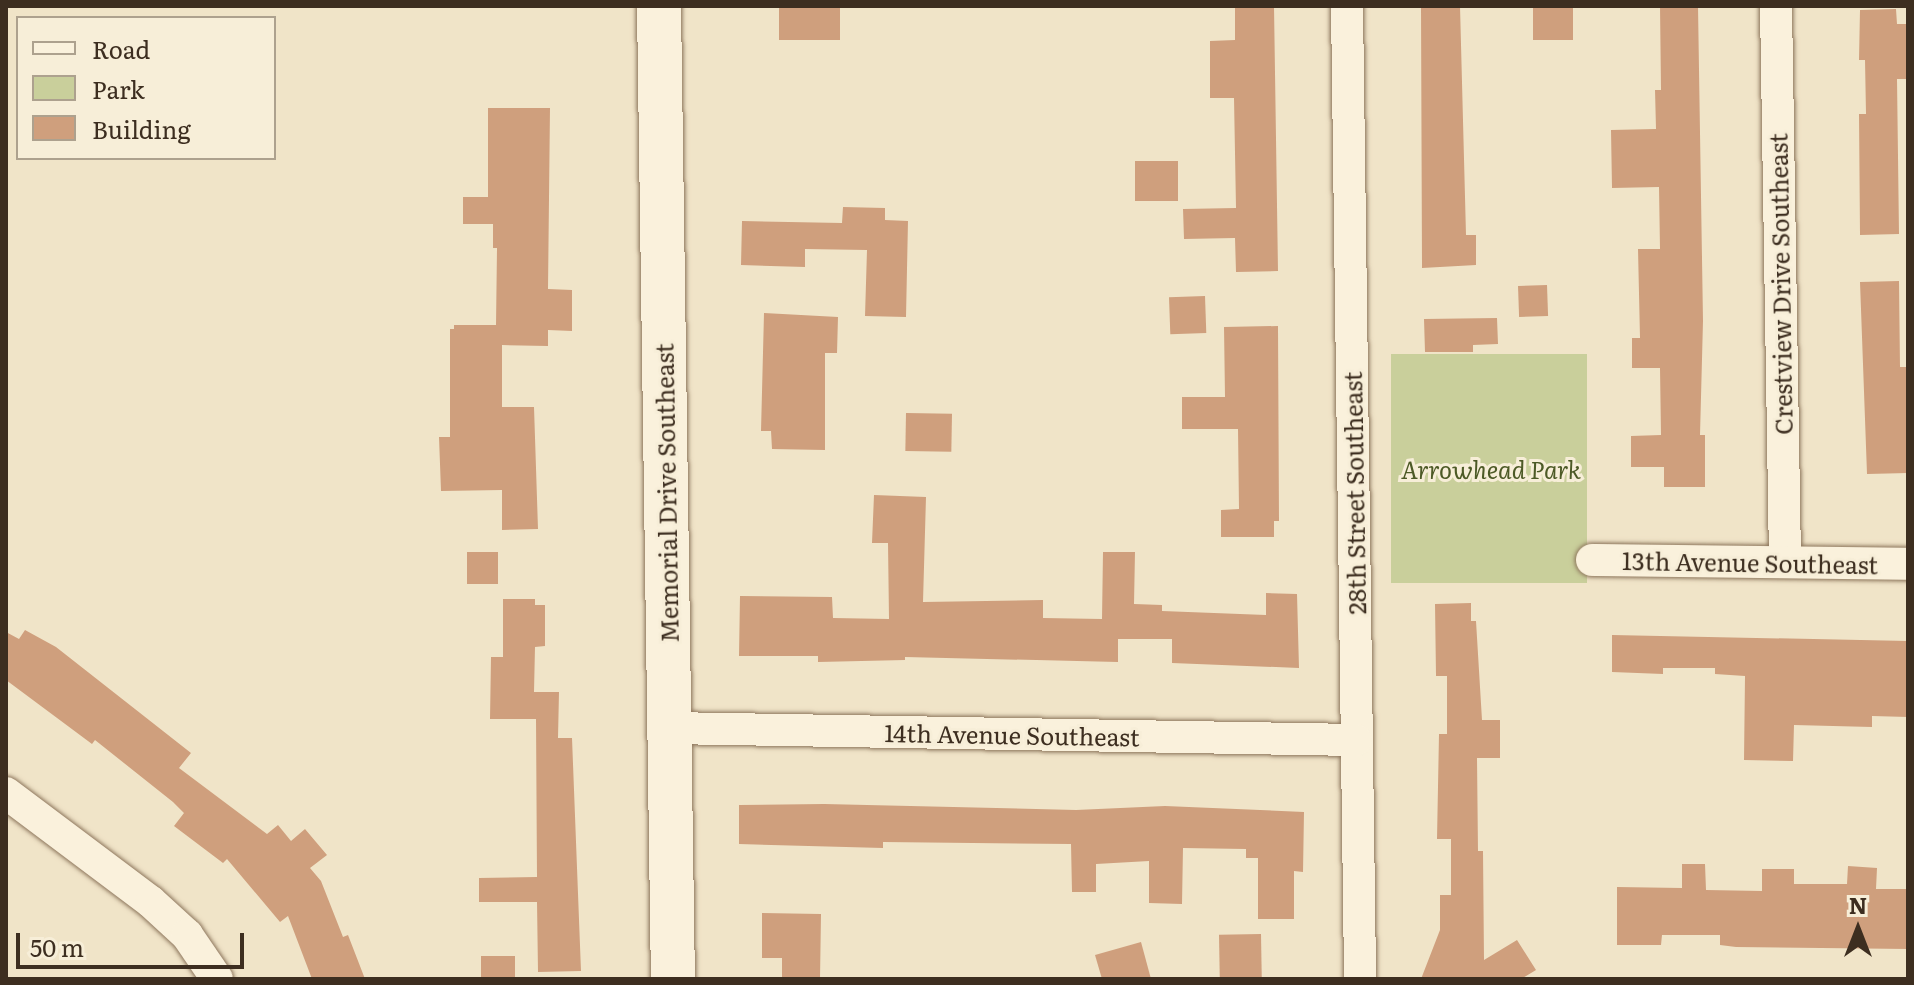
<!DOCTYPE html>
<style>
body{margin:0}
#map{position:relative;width:1914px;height:985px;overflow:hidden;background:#f0e4c8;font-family:Literata,serif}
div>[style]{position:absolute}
.green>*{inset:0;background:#c9cf9b;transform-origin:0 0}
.building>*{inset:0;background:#cf9f7d;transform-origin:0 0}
.roads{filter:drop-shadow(0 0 2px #8d765c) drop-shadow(0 0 2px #8d765c)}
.street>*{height:32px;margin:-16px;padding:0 16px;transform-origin:16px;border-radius:16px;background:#faf1dc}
.secondary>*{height:44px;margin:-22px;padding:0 22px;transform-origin:22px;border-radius:22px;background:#faf1dc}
span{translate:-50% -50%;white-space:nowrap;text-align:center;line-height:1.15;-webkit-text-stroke:6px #f7eed8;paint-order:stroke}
.street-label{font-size:24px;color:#3d2e20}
.park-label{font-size:24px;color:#4d5a26;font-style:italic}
.frame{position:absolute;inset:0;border:8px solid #3d2e20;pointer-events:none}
.legend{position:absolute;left:16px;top:16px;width:260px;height:144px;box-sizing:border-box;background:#f7eed8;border:2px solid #ada18e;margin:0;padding:10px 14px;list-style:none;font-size:24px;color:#3d2e20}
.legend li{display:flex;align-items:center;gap:16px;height:40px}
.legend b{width:40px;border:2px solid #ada18e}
.north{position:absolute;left:1818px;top:889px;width:80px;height:80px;-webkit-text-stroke:6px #f7eed8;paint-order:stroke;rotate:0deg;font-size:22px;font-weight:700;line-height:32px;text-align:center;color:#3d2e20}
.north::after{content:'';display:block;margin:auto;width:28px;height:36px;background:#3d2e20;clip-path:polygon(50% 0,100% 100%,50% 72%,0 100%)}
.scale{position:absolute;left:16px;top:933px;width:228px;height:36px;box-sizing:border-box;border:4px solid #3d2e20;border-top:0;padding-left:10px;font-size:24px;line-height:28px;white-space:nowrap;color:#3d2e20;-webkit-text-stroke:6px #f7eed8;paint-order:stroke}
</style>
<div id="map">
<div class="green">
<i style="left:1391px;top:354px;width:196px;height:229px"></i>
</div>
<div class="building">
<i style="left:779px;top:6px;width:61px;height:34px"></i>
<i style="clip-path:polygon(1235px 6px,1274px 6px,1278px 271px,1236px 272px,1235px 238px,1184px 239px,1183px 209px,1236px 208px,1234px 98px,1210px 98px,1210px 41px,1235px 40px)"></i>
<i style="clip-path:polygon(1421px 6px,1460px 6px,1466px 235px,1476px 235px,1476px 265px,1422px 268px)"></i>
<i style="left:1533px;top:6px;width:40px;height:34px"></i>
<i style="clip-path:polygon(1660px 6px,1698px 6px,1703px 321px,1700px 435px,1705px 435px,1705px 487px,1664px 487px,1664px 467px,1631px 467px,1631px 436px,1661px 435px,1660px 368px,1632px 368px,1632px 338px,1640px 338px,1638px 249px,1660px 249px,1659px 187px,1612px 188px,1611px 130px,1656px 129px,1655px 90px,1661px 90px)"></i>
<i style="clip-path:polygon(1896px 9px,1897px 24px,1908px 24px,1908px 79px,1897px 79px,1899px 234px,1860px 235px,1859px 114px,1866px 114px,1865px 60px,1859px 60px,1860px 10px)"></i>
<i style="clip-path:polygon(488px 108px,550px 108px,548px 289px,572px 290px,572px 331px,548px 330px,548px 346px,502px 345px,502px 407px,534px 407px,538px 529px,502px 530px,502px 490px,441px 491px,439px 437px,450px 437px,450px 329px,454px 329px,454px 325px,496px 325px,497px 248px,493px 248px,493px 224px,463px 224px,463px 197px,488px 197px)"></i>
<i style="left:1178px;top:161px;width:40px;height:43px;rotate:90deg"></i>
<i style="clip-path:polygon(843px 207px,885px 208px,885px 220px,908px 221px,906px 317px,865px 316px,867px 250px,805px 249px,805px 267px,741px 265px,742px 221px,842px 223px)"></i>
<i style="clip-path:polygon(1899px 281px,1900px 367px,1908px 367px,1908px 473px,1867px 474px,1860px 282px)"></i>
<i style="left:1547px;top:285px;width:31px;height:29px;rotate:88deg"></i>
<i style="left:1205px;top:296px;width:37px;height:36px;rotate:88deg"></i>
<i style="clip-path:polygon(764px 313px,838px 317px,837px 353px,825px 353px,825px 450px,772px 449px,771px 431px,761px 431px)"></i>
<i style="clip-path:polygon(1497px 318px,1498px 344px,1473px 345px,1473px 352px,1425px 352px,1424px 319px)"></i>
<i style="clip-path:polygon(1278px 326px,1279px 521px,1274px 521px,1274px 537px,1221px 537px,1221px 510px,1239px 509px,1238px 429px,1182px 429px,1182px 397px,1225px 397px,1224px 327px)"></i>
<i style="left:906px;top:413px;width:46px;height:38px;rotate:1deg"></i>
<i style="clip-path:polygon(874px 495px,926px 497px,923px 602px,1043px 600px,1043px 618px,1102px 619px,1103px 552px,1135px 552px,1134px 604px,1162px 605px,1162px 611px,1266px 615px,1266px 593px,1297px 594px,1299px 668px,1172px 663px,1172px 639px,1118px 639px,1118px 662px,905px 657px,905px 660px,818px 662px,818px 656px,739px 656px,740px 596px,832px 597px,833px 618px,889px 619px,888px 543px,872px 543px)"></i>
<i style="left:467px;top:552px;width:31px;height:32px"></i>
<i style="clip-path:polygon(503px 599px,535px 599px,535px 605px,545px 605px,545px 646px,535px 647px,534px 692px,559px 692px,558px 738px,572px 738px,581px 971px,538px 972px,537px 902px,479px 902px,479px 878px,537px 877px,536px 719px,490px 719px,491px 657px,503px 657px)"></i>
<i style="clip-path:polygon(1471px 603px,1471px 621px,1476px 621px,1482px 720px,1500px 720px,1500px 758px,1477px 758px,1478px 851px,1483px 851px,1484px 960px,1517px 940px,1536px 970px,1521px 979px,1421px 979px,1440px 930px,1440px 895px,1451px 895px,1451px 839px,1437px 839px,1439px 734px,1447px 734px,1447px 676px,1436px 676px,1435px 604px)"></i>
<i style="clip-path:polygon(25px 630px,56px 647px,191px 753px,179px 768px,267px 834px,278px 825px,291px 841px,305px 829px,327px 855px,310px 868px,321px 881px,343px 937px,348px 935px,365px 979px,312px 979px,288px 916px,280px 922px,227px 859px,223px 863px,174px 826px,184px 813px,173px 802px,95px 740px,92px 744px,6px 680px,6px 632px,19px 639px)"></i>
<i style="clip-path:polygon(1612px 635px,1908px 641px,1908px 717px,1872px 716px,1872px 727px,1794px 725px,1793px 761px,1744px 760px,1745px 676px,1715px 674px,1715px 668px,1663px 668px,1663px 674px,1612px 672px)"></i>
<i style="clip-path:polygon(824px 804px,1076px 810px,1165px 806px,1304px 812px,1303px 872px,1294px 871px,1294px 919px,1258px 919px,1258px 858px,1246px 858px,1246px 849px,1183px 848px,1182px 904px,1149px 903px,1149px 861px,1096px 864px,1096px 892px,1072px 892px,1071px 844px,883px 842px,883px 848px,739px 844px,739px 805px)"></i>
<i style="clip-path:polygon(1682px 864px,1705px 864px,1706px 890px,1762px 891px,1762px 869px,1794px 869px,1794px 884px,1847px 884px,1848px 866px,1877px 868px,1876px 889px,1908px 889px,1908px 949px,1736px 947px,1720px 945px,1720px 935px,1662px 935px,1661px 945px,1617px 945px,1617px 887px,1682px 888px)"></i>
<i style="clip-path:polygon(762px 913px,821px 914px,820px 979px,782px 979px,782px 958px,762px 958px)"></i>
<i style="left:1261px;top:934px;width:45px;height:42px;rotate:89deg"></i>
<i style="clip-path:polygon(1141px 942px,1151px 979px,1102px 979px,1095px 955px)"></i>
<i style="left:481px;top:956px;width:34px;height:23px"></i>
</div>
<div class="roads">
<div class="street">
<i style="left:1347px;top:6px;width:973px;rotate:89.23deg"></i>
<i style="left:1776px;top:6px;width:556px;rotate:89.07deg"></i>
<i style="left:1592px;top:560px;width:316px;rotate:0.7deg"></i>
<i style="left:669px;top:728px;width:687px;rotate:1deg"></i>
<i style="left:6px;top:793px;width:181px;rotate:36.9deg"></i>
<i style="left:151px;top:902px;width:49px;rotate:42.5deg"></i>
<i style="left:187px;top:935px;width:53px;rotate:55.7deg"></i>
</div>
<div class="secondary">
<i style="left:659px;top:6px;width:973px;rotate:89.18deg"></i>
</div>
</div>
<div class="street-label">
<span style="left:1780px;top:284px;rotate:-91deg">Crestview Drive Southeast</span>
<span style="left:666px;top:493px;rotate:-91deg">Memorial Drive Southeast</span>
<span style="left:1354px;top:493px;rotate:-91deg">28th Street Southeast</span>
<span style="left:1750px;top:562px;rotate:1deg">13th Avenue Southeast</span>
<span style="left:1012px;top:734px;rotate:1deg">14th Avenue Southeast</span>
</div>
<div class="park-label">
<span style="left:1491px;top:469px">Arrowhead Park</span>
</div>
<div class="frame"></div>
<ul class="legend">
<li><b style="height:10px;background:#faf1dc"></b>Road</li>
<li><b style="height:22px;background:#c9cf9b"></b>Park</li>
<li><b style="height:22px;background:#cf9f7d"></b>Building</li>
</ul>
<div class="north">N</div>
<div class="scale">50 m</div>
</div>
